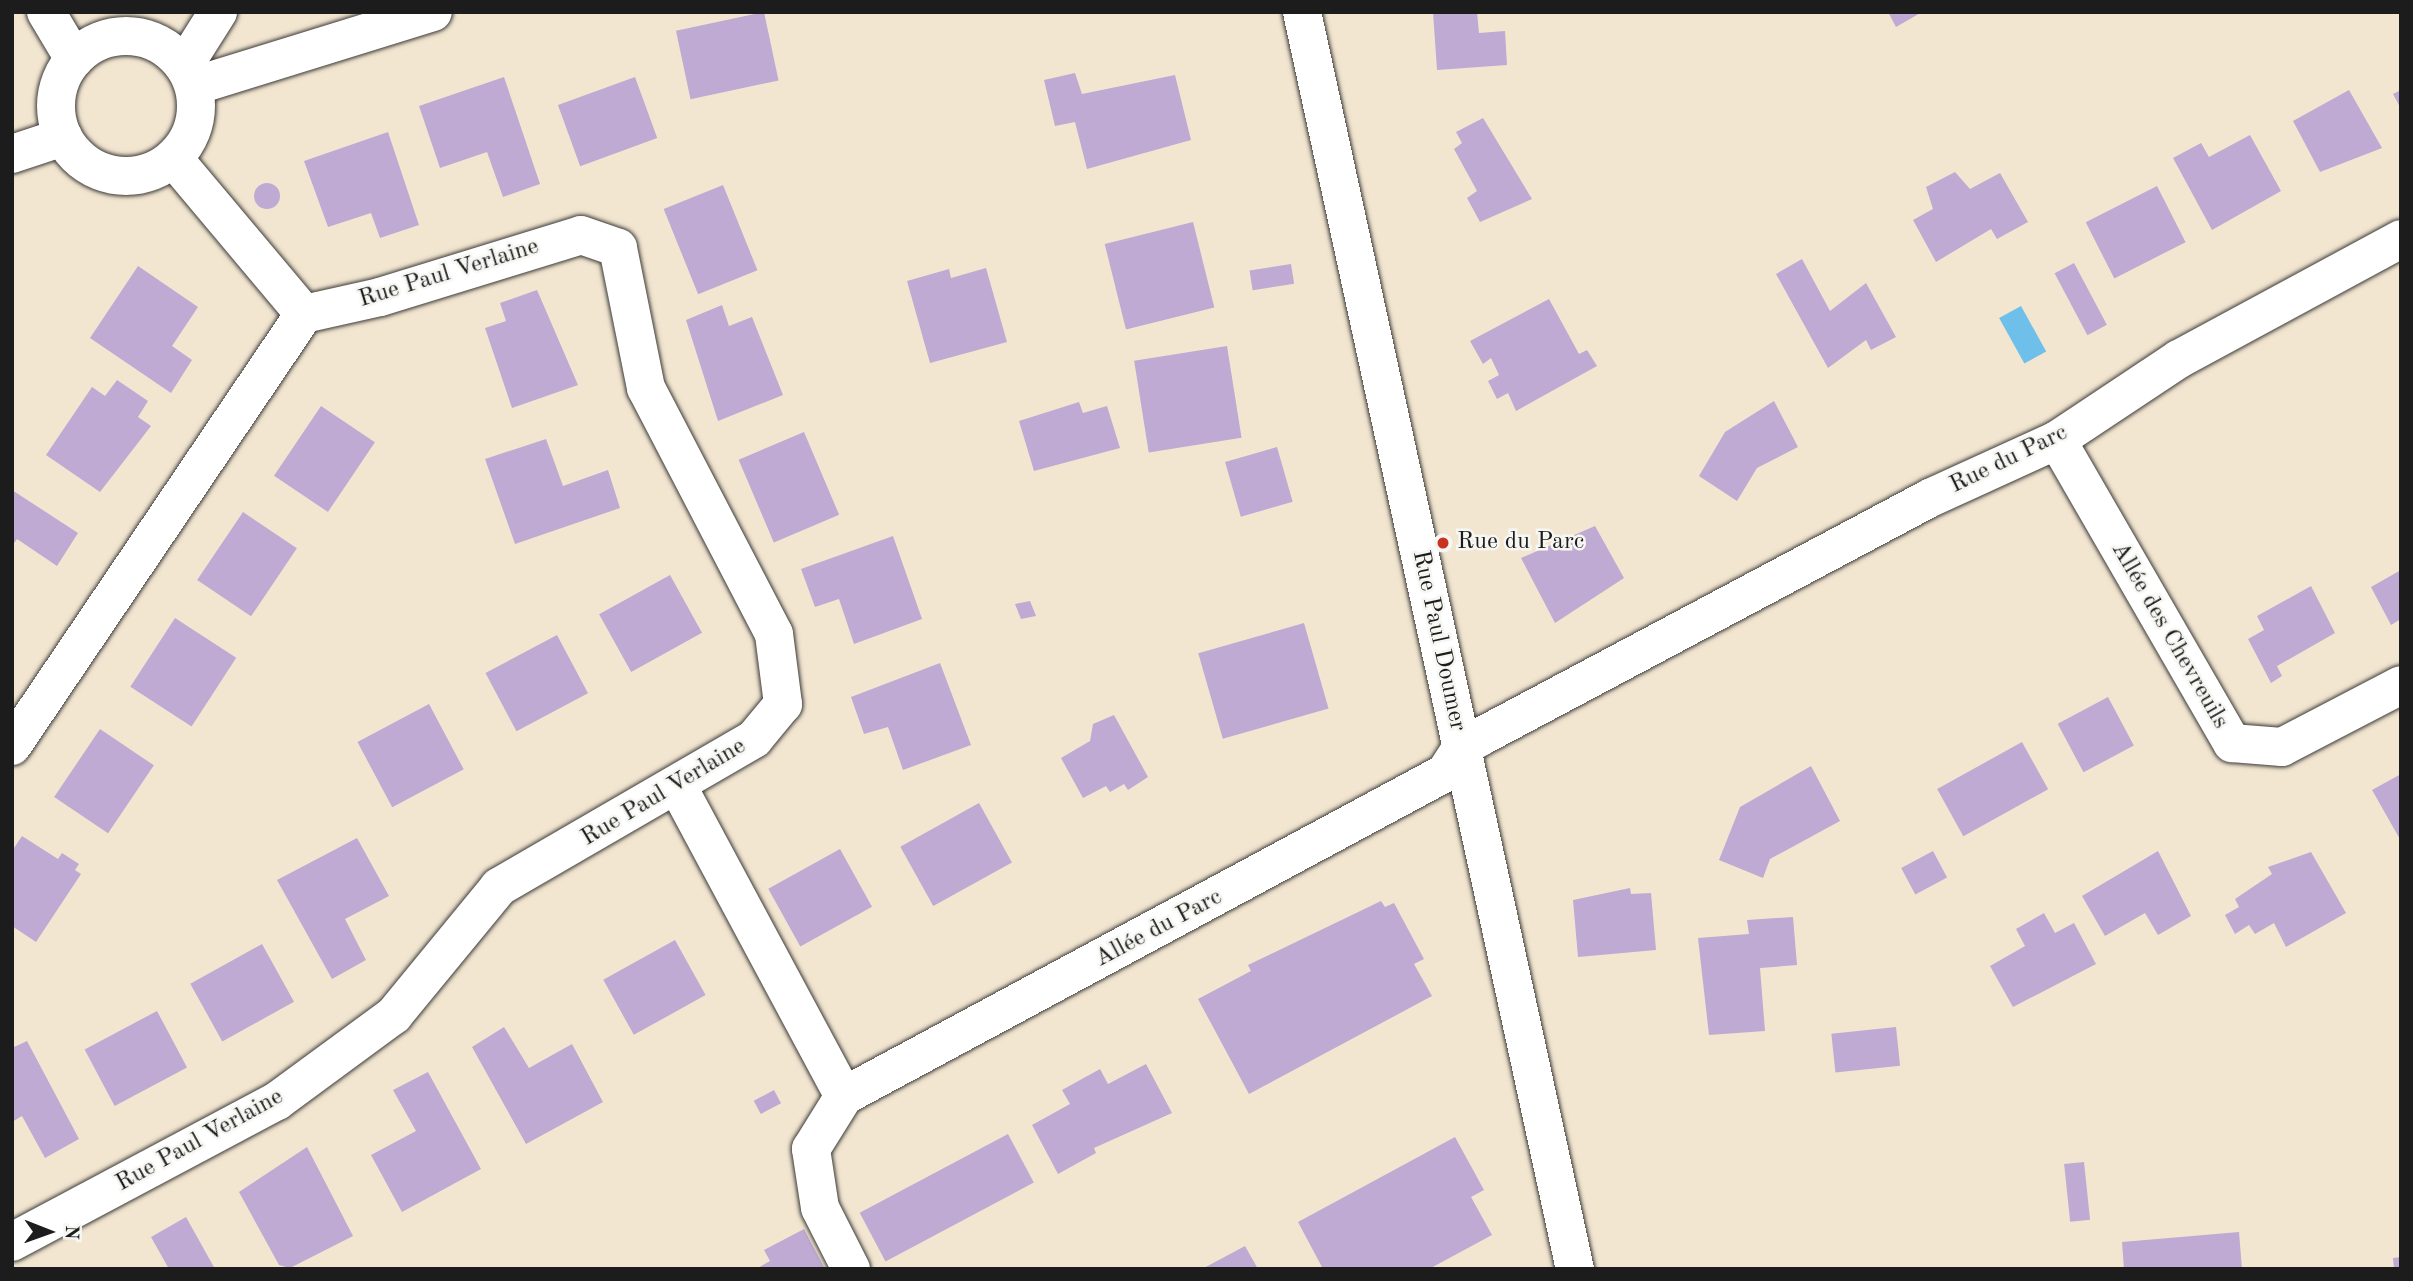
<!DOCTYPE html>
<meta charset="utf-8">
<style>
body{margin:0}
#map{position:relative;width:2413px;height:1281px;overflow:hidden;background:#f2e6d1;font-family:"Old Standard TT",serif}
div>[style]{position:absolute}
.water>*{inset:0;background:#6ec0ea;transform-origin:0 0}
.building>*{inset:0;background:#beaad3;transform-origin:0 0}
.round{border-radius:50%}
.roads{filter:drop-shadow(0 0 2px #3c3a37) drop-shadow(0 0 2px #3c3a37)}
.minor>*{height:38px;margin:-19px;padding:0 19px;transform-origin:19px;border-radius:19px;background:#fff}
.minor>.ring{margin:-19px;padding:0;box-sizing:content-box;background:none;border:38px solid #fff;border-radius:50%}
.dots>*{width:19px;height:19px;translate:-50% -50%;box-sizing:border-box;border:4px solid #f6f6f2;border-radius:50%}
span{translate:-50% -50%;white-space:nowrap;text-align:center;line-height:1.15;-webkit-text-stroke:5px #f6f6f2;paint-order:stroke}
.street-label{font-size:24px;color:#1c1c1c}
.poi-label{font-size:24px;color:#1c1c1c}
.left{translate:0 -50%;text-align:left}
.frame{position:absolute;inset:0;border:14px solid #1c1c1c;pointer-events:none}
.north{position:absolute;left:14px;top:1197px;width:70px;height:70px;-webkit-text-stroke:5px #f6f6f2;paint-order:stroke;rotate:91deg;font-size:19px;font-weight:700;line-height:28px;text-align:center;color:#1c1c1c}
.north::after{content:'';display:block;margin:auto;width:24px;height:32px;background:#1c1c1c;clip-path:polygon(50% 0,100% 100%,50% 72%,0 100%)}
</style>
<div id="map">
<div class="water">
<i style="left:2021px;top:306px;width:52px;height:25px;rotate:61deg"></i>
</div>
<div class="building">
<i style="left:764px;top:12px;width:70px;height:90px;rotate:78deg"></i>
<i style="clip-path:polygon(1433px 12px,1477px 12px,1479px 33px,1505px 31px,1507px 65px,1437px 70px)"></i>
<i style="clip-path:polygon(1888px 12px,1922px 12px,1896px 27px)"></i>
<i style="clip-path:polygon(1075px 73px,1082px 94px,1175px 75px,1191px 140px,1087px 169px,1075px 122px,1055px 126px,1044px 80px)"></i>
<i style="clip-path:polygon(504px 77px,540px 184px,503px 197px,487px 152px,440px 168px,419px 106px)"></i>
<i style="left:635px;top:77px;width:65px;height:82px;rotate:70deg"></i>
<i style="clip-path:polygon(2349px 90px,2382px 148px,2320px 172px,2293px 121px)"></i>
<i style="clip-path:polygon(2401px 90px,2401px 109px,2393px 94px)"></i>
<i style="clip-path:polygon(1483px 118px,1532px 199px,1480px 222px,1467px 198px,1477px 191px,1454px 149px,1462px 143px,1456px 132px)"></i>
<i style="clip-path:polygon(388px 132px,419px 225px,380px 238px,371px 213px,328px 227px,304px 161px)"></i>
<i style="clip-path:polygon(2250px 135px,2281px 191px,2212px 230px,2173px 158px,2201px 143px,2209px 157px)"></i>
<i style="clip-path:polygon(1955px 172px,1970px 189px,2000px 173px,2028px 222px,1997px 239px,1991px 229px,1936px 262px,1913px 220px,1933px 209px,1926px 187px)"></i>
<i class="round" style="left:254px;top:183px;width:26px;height:26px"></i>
<i style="left:723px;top:185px;width:92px;height:64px;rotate:68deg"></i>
<i style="left:2157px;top:186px;width:63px;height:80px;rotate:63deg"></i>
<i style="left:1193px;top:222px;width:88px;height:91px;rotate:76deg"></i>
<i style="clip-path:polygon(1802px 259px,1830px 311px,1866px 283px,1896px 337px,1871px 350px,1866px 340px,1828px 368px,1776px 274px)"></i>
<i style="left:2074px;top:263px;width:70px;height:22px;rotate:62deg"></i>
<i style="left:1291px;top:264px;width:20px;height:42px;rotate:81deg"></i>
<i style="clip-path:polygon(138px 266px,198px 307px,172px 346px,192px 360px,171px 393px,90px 338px)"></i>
<i style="clip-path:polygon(986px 268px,1007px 342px,930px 363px,907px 281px,949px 269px,951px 278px)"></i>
<i style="clip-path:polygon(537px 290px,578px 385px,512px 408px,485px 328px,506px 321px,500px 303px)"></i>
<i style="clip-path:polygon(1549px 299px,1579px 354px,1587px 350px,1597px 366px,1516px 411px,1508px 393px,1497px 399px,1488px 381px,1499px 375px,1491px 358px,1483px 364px,1470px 341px)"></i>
<i style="clip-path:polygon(722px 305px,729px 326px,752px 317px,783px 395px,718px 421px,686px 320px)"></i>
<i style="left:1227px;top:346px;width:93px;height:94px;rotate:81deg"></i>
<i style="clip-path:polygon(117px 380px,148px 401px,138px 417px,151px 426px,100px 492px,46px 455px,92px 387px,105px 396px)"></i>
<i style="clip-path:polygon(1774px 401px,1798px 447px,1757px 468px,1737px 501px,1699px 476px,1725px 432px)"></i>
<i style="clip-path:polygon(1079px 402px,1083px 413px,1107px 406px,1120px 448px,1034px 471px,1019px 421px)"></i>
<i style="left:321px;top:406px;width:65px;height:84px;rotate:34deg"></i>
<i style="left:804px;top:432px;width:90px;height:71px;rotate:67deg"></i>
<i style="clip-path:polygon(546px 439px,563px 486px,608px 470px,620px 508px,515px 544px,485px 459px)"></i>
<i style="left:1277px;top:447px;width:57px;height:54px;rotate:74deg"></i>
<i style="clip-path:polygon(12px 490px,78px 533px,57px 566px,17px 539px,12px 546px)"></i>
<i style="left:243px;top:512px;width:65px;height:82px;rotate:34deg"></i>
<i style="clip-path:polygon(1595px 526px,1624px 578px,1555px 623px,1521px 558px)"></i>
<i style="clip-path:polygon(893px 536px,922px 619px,854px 644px,839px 599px,815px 607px,801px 569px)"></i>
<i style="clip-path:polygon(2401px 570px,2401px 619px,2391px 625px,2371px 587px)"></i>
<i style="left:670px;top:575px;width:66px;height:81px;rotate:61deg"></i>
<i style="clip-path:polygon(2311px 586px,2335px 633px,2277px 666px,2282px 676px,2271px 683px,2248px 639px,2264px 630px,2257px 616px)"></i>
<i style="clip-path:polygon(1030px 601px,1036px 616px,1021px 619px,1015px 604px)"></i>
<i style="left:175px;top:618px;width:73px;height:82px;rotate:33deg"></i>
<i style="left:1304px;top:623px;width:89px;height:110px;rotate:74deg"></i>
<i style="left:557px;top:635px;width:66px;height:81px;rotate:62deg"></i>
<i style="clip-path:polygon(940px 663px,971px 745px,903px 770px,888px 727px,864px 734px,851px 697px)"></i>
<i style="left:2108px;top:697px;width:55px;height:57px;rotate:62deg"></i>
<i style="left:429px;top:704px;width:74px;height:81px;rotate:62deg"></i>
<i style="clip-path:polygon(1114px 715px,1148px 777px,1128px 790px,1124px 784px,1110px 792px,1106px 786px,1083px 798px,1061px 758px,1090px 741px,1093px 724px)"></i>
<i style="left:100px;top:729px;width:65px;height:82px;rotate:34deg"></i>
<i style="left:2022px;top:742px;width:54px;height:97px;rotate:61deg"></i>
<i style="clip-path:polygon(1811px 766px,1840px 821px,1770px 859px,1763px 878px,1719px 860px,1740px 807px)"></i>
<i style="clip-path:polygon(2401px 774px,2401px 841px,2372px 790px)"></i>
<i style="left:979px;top:803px;width:68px;height:90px;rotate:61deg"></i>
<i style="clip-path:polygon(22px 836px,58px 859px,62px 853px,79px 864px,75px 870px,81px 874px,36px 942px,12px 926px,12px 851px)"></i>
<i style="clip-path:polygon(357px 838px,389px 896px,345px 919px,366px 960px,332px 979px,277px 880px)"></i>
<i style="left:840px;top:849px;width:66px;height:82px;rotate:61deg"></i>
<i style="left:1933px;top:851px;width:30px;height:36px;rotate:62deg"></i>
<i style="clip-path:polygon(2158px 851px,2191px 916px,2158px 935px,2145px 913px,2105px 936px,2082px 896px)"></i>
<i style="clip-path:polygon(2311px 852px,2346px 913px,2286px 947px,2274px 923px,2255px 934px,2249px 925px,2235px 934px,2225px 915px,2239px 907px,2235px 899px,2272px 874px,2268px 867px)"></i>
<i style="clip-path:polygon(1630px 888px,1631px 894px,1651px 893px,1656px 950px,1578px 957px,1573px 900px)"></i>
<i style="clip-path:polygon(1381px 901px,1385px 907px,1394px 903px,1424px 959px,1414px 964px,1432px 996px,1249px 1094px,1198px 999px,1251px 971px,1248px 965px)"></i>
<i style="clip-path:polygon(2044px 913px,2055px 933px,2074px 923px,2096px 964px,2013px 1007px,1990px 966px,2025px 946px,2016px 929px)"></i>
<i style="clip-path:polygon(1793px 917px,1797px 965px,1760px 968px,1765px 1031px,1709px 1035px,1698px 938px,1749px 934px,1747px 920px)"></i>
<i style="left:675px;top:940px;width:63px;height:82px;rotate:61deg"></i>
<i style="left:262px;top:944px;width:66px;height:82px;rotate:61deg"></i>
<i style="left:157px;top:1011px;width:64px;height:82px;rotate:62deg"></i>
<i style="clip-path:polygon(504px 1027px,529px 1068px,572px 1044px,603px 1102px,526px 1144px,472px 1047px)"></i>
<i style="left:1896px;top:1027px;width:39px;height:65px;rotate:84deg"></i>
<i style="clip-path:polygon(27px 1041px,79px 1139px,45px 1158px,22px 1116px,12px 1122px,12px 1048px)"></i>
<i style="clip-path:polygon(1146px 1064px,1172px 1113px,1094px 1148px,1096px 1153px,1058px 1174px,1032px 1125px,1070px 1104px,1062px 1090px,1100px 1069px,1108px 1084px)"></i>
<i style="clip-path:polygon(428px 1072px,481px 1169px,402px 1212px,371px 1155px,416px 1131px,393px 1090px)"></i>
<i style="left:774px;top:1090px;width:15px;height:23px;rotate:62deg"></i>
<i style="left:1008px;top:1134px;width:55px;height:168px;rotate:62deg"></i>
<i style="clip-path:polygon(1455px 1137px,1484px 1190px,1471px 1197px,1492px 1235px,1429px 1269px,1323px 1269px,1298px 1222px)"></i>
<i style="clip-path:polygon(307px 1147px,353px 1236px,290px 1268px,279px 1265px,239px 1192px)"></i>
<i style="left:2084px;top:1162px;width:58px;height:20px;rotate:84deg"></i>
<i style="clip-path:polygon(186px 1217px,215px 1269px,169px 1269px,151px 1237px)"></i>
<i style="clip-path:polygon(804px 1229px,825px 1269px,756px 1269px,770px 1261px,764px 1250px)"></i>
<i style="clip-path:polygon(2239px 1232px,2242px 1269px,2124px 1269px,2122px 1242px)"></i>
<i style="clip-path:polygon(1245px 1246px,1258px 1269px,1202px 1269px)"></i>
<i style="clip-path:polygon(2401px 1257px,2401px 1269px,2394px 1269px,2393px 1258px)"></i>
</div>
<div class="roads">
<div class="minor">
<i style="left:46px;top:12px;width:55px;rotate:59.2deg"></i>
<i style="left:1302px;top:12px;width:1286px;rotate:77.75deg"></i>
<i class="ring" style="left:56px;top:36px;width:102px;height:102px"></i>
<i style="left:184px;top:66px;width:64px;rotate:-57.8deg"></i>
<i style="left:194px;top:86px;width:250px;rotate:-17.2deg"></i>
<i style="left:12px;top:154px;width:54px;rotate:-18.4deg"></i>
<i style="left:174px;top:159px;width:202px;rotate:50deg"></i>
<i style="left:2057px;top:440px;width:350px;rotate:60deg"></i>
<i style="left:2232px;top:743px;width:50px;rotate:4.6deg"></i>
<i style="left:2282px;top:747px;width:134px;rotate:-27.5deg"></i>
<i style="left:12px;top:746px;width:521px;rotate:-55.94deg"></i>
<i style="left:304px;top:314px;width:78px;rotate:-12.6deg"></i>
<i style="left:380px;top:297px;width:210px;rotate:-17.1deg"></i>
<i style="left:581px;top:235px;width:39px;rotate:19deg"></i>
<i style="left:618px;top:248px;width:143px;rotate:78.7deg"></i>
<i style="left:646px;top:388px;width:277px;rotate:62.5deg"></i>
<i style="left:774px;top:634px;width:71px;rotate:82.7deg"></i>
<i style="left:783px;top:704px;width:45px;rotate:129.6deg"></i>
<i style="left:754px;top:739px;width:295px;rotate:149.9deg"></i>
<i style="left:499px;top:887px;width:166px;rotate:129.4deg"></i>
<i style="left:394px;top:1015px;width:145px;rotate:143.7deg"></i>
<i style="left:277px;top:1101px;width:300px;rotate:152deg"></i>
<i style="left:678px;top:787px;width:351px;rotate:61.8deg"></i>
<i style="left:851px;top:1269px;width:68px;rotate:-116.9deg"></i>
<i style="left:820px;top:1208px;width:60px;rotate:-98.7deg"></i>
<i style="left:811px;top:1149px;width:62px;rotate:-58.1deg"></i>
<i style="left:844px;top:1096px;width:682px;rotate:-28.26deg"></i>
<i style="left:1445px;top:773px;width:30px;rotate:-57deg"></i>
<i style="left:1461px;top:748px;width:24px;rotate:-30deg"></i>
<i style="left:1482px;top:736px;width:507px;rotate:-27.98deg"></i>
<i style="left:1930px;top:498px;width:140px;rotate:-24.5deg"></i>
<i style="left:2057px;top:440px;width:146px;rotate:-33.6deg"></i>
<i style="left:2179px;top:359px;width:252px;rotate:-28.4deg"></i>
</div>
</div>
<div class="dots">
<i style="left:1443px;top:543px;background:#c8321e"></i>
</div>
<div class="street-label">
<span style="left:449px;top:274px;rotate:-17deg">Rue Paul Verlaine</span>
<span style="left:2009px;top:460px;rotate:-26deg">Rue du Parc</span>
<span style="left:2169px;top:636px;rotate:60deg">Allée des Chevreuils</span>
<span style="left:1438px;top:641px;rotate:78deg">Rue Paul Doumer</span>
<span style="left:664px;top:793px;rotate:-31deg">Rue Paul Verlaine</span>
<span style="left:1159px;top:929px;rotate:-28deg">Allée du Parc</span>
<span style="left:200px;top:1141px;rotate:-29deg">Rue Paul Verlaine</span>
</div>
<div class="poi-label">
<span class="left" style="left:1457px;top:543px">Rue du Parc</span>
</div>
<div class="frame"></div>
<div class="north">N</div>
</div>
